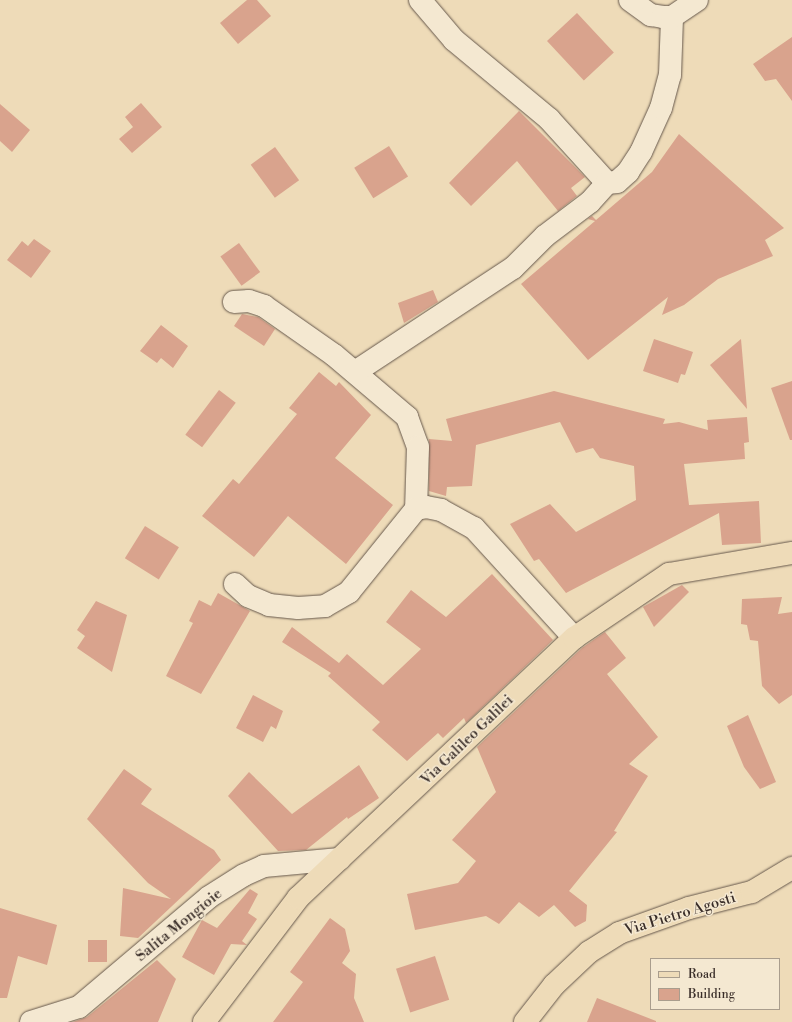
<!DOCTYPE html>
<style>
body{margin:0}
#map{position:relative;width:792px;height:1022px;overflow:hidden;background:#eedbb8;font-family:"Libre Bodoni",serif}
div>[style]{position:absolute}
.building>*{inset:0;background:#d9a38d;transform-origin:0 0}
.roads{filter:drop-shadow(0 0 1px #66584c) drop-shadow(0 0 1px #66584c)}
.minor>*{height:22px;margin:-11px;padding:0 11px;transform-origin:11px;border-radius:11px;background:#f4e8d1}
.major>*{height:22px;margin:-11px;padding:0 11px;transform-origin:11px;border-radius:11px;background:#eedbb8}
span{translate:-50% -50%;white-space:nowrap;text-align:center;line-height:1.15;-webkit-text-stroke:3px #f4e8d1;paint-order:stroke}
.street-label{font-size:15px;color:#392d28}
.legend{position:absolute;left:650px;top:958px;width:130px;height:52px;box-sizing:border-box;background:#f4e8d1;border:1px solid #a99d8d;margin:0;padding:5px 7px;list-style:none;font-size:12px;color:#392d28}
.legend li{display:flex;align-items:center;gap:8px;height:20px}
.legend b{width:20px;border:1px solid #a99d8d}
</style>
<div id="map">
<div class="building">
<i style="clip-path:polygon(247px 0,257px 0,271px 16px,238px 44px,220px 23px)"></i>
<i style="left:577px;top:13px;width:54px;height:41px;rotate:47deg"></i>
<i style="clip-path:polygon(792px 37px,792px 101px,776px 79px,765px 81px,753px 64px)"></i>
<i style="clip-path:polygon(141px 103px,162px 127px,132px 153px,119px 139px,133px 127px,125px 117px)"></i>
<i style="clip-path:polygon(0 104px,30px 130px,12px 152px,0 141px)"></i>
<i style="clip-path:polygon(519px 111px,585px 177px,571px 188px,577px 196px,558px 211px,517px 161px,471px 206px,449px 183px)"></i>
<i style="clip-path:polygon(679px 134px,784px 228px,765px 240px,773px 256px,718px 279px,684px 305px,662px 315px,668px 297px,588px 360px,521px 284px,595px 221px,588px 219px,592px 216px,596px 220px,652px 172px)"></i>
<i style="left:389px;top:146px;width:36px;height:41px;rotate:58deg"></i>
<i style="left:275px;top:147px;width:41px;height:30px;rotate:54deg"></i>
<i style="clip-path:polygon(34px 239px,51px 251px,31px 278px,7px 260px,22px 241px,28px 246px)"></i>
<i style="left:239px;top:243px;width:36px;height:23px;rotate:54deg"></i>
<i style="clip-path:polygon(433px 290px,438px 302px,404px 323px,398px 303px)"></i>
<i style="clip-path:polygon(242px 314px,258px 317px,275px 329px,264px 346px,234px 326px)"></i>
<i style="clip-path:polygon(161px 325px,188px 346px,173px 368px,161px 358px,157px 363px,140px 351px)"></i>
<i style="clip-path:polygon(654px 339px,693px 352px,685px 375px,681px 374px,678px 383px,643px 371px)"></i>
<i style="clip-path:polygon(741px 339px,747px 409px,710px 365px)"></i>
<i style="clip-path:polygon(319px 372px,336px 386px,339px 382px,371px 415px,335px 458px,393px 505px,346px 564px,288px 516px,254px 557px,202px 516px,233px 479px,239px 484px,297px 414px,289px 408px)"></i>
<i style="clip-path:polygon(792px 381px,792px 440px,790px 440px,771px 388px)"></i>
<i style="left:219px;top:390px;width:21px;height:56px;rotate:37deg"></i>
<i style="clip-path:polygon(554px 391px,665px 419px,663px 424px,679px 422px,708px 430px,707px 420px,747px 417px,749px 442px,744px 443px,745px 459px,684px 464px,689px 505px,759px 501px,761px 543px,722px 545px,719px 513px,566px 593px,539px 559px,534px 561px,510px 524px,550px 504px,576px 532px,636px 500px,634px 466px,600px 458px,593px 448px,576px 453px,560px 422px,476px 445px,472px 486px,447px 487px,446px 496px,429px 491px,429px 439px,452px 441px,446px 419px)"></i>
<i style="left:145px;top:526px;width:40px;height:38px;rotate:32deg"></i>
<i style="clip-path:polygon(492px 574px,553px 640px,466px 723px,464px 718px,443px 738px,438px 733px,407px 761px,372px 730px,380px 722px,328px 676px,331px 673px,282px 642px,292px 627px,339px 663px,347px 654px,383px 685px,421px 649px,386px 622px,411px 590px,446px 617px)"></i>
<i style="clip-path:polygon(682px 585px,689px 592px,654px 627px,643px 607px)"></i>
<i style="clip-path:polygon(218px 593px,250px 611px,201px 694px,166px 676px,193px 623px,189px 621px,199px 600px,211px 606px)"></i>
<i style="clip-path:polygon(782px 597px,778px 614px,792px 612px,792px 695px,779px 704px,762px 686px,758px 641px,750px 640px,747px 625px,741px 624px,742px 599px)"></i>
<i style="clip-path:polygon(96px 601px,127px 615px,112px 672px,77px 648px,85px 636px,77px 630px)"></i>
<i style="clip-path:polygon(605px 632px,626px 658px,607px 674px,658px 737px,629px 764px,648px 776px,614px 831px,617px 832px,569px 891px,587px 905px,586px 921px,575px 927px,554px 905px,539px 917px,519px 902px,499px 924px,486px 916px,415px 930px,407px 894px,458px 883px,476px 861px,452px 840px,496px 792px,477px 747px,582px 648px)"></i>
<i style="clip-path:polygon(253px 695px,283px 711px,276px 729px,271px 726px,263px 742px,236px 728px)"></i>
<i style="clip-path:polygon(748px 715px,776px 782px,760px 789px,744px 767px,727px 726px)"></i>
<i style="clip-path:polygon(359px 765px,379px 798px,348px 819px,347px 817px,306px 850px,278px 851px,228px 796px,249px 772px,292px 814px)"></i>
<i style="clip-path:polygon(124px 769px,152px 789px,141px 804px,214px 850px,221px 860px,138px 938px,120px 936px,123px 888px,171px 899px,148px 883px,87px 819px)"></i>
<i style="clip-path:polygon(250px 889px,258px 894px,248px 913px,257px 919px,242px 941px,247px 945px,231px 944px,214px 975px,182px 957px,202px 920px,217px 928px)"></i>
<i style="clip-path:polygon(0 908px,57px 925px,47px 965px,18px 956px,7px 998px,0 998px)"></i>
<i style="clip-path:polygon(330px 918px,345px 929px,350px 951px,342px 963px,356px 974px,354px 998px,364px 1022px,273px 1022px,303px 982px,290px 972px)"></i>
<i style="left:88px;top:940px;width:19px;height:22px"></i>
<i style="left:435px;top:956px;width:46px;height:41px;rotate:72deg"></i>
<i style="clip-path:polygon(157px 960px,176px 979px,158px 1022px,73px 1022px,87px 1017px)"></i>
<i style="clip-path:polygon(597px 998px,656px 1021px,656px 1022px,587px 1022px)"></i>
</div>
<div class="roads">
<div class="minor">
<i style="left:420px;top:0;width:52px;rotate:49.6deg"></i>
<i style="left:454px;top:40px;width:124px;rotate:39.7deg"></i>
<i style="left:549px;top:119px;width:86px;rotate:47.8deg"></i>
<i style="left:607px;top:183px;width:10px;rotate:-6deg"></i>
<i style="left:617px;top:182px;width:15px;rotate:-42deg"></i>
<i style="left:628px;top:172px;width:24px;rotate:-57deg"></i>
<i style="left:641px;top:152px;width:48px;rotate:-65.6deg"></i>
<i style="left:661px;top:108px;width:34px;rotate:-75deg"></i>
<i style="left:670px;top:75px;width:58px;rotate:-88deg"></i>
<i style="left:630px;top:0;width:26px;rotate:36deg"></i>
<i style="left:651px;top:15px;width:12px;rotate:9deg"></i>
<i style="left:663px;top:17px;width:9px"></i>
<i style="left:672px;top:17px;width:30px;rotate:-34deg"></i>
<i style="left:234px;top:302px;width:15px;rotate:-4deg"></i>
<i style="left:249px;top:301px;width:16px;rotate:18deg"></i>
<i style="left:264px;top:306px;width:85px;rotate:35deg"></i>
<i style="left:334px;top:355px;width:96px;rotate:40.3deg"></i>
<i style="left:407px;top:417px;width:32px;rotate:70deg"></i>
<i style="left:418px;top:447px;width:62px;rotate:91.8deg"></i>
<i style="left:355px;top:372px;width:189px;rotate:-33.4deg"></i>
<i style="left:513px;top:268px;width:45px;rotate:-45deg"></i>
<i style="left:545px;top:236px;width:56px;rotate:-37.1deg"></i>
<i style="left:590px;top:202px;width:25px;rotate:-48deg"></i>
<i style="left:235px;top:584px;width:18px;rotate:43deg"></i>
<i style="left:248px;top:596px;width:23px;rotate:23deg"></i>
<i style="left:269px;top:605px;width:29px;rotate:6deg"></i>
<i style="left:298px;top:608px;width:27px;rotate:-4deg"></i>
<i style="left:325px;top:606px;width:28px;rotate:-30deg"></i>
<i style="left:349px;top:592px;width:107px;rotate:-51.1deg"></i>
<i style="left:416px;top:509px;width:10px;rotate:-11deg"></i>
<i style="left:426px;top:507px;width:15px;rotate:11deg"></i>
<i style="left:441px;top:510px;width:38px;rotate:29deg"></i>
<i style="left:474px;top:528px;width:149px;rotate:47.7deg"></i>
<i style="left:31px;top:1022px;width:50px;rotate:-17.4deg"></i>
<i style="left:79px;top:1007px;width:170px;rotate:-40.2deg"></i>
<i style="left:209px;top:897px;width:41px;rotate:-32.2deg"></i>
<i style="left:244px;top:875px;width:22px;rotate:-24deg"></i>
<i style="left:264px;top:866px;width:76px;rotate:-5.3deg"></i>
</div>
<div class="major">
<i style="left:204px;top:1022px;width:156px;rotate:-52.8deg"></i>
<i style="left:298px;top:898px;width:379px;rotate:-43.3deg"></i>
<i style="left:574px;top:638px;width:115px;rotate:-34deg"></i>
<i style="left:669px;top:574px;width:125px;rotate:-9.7deg"></i>
<i style="left:525px;top:1022px;width:47px;rotate:-51.9deg"></i>
<i style="left:554px;top:985px;width:48px;rotate:-43.3deg"></i>
<i style="left:589px;top:952px;width:36px;rotate:-32deg"></i>
<i style="left:619px;top:933px;width:74px;rotate:-19.7deg"></i>
<i style="left:689px;top:908px;width:65px;rotate:-14.3deg"></i>
<i style="left:752px;top:892px;width:47px;rotate:-31deg"></i>
</div>
</div>
<div class="street-label">
<span style="left:467px;top:740px;rotate:-44deg">Via Galileo Galilei</span>
<span style="left:680px;top:914px;rotate:-17deg">Via Pietro Agosti</span>
<span style="left:179px;top:925px;rotate:-39deg">Salita Mongioie</span>
</div>
<ul class="legend">
<li><b style="height:5px;background:#eedbb8"></b>Road</li>
<li><b style="height:11px;background:#d9a38d"></b>Building</li>
</ul>
</div>
